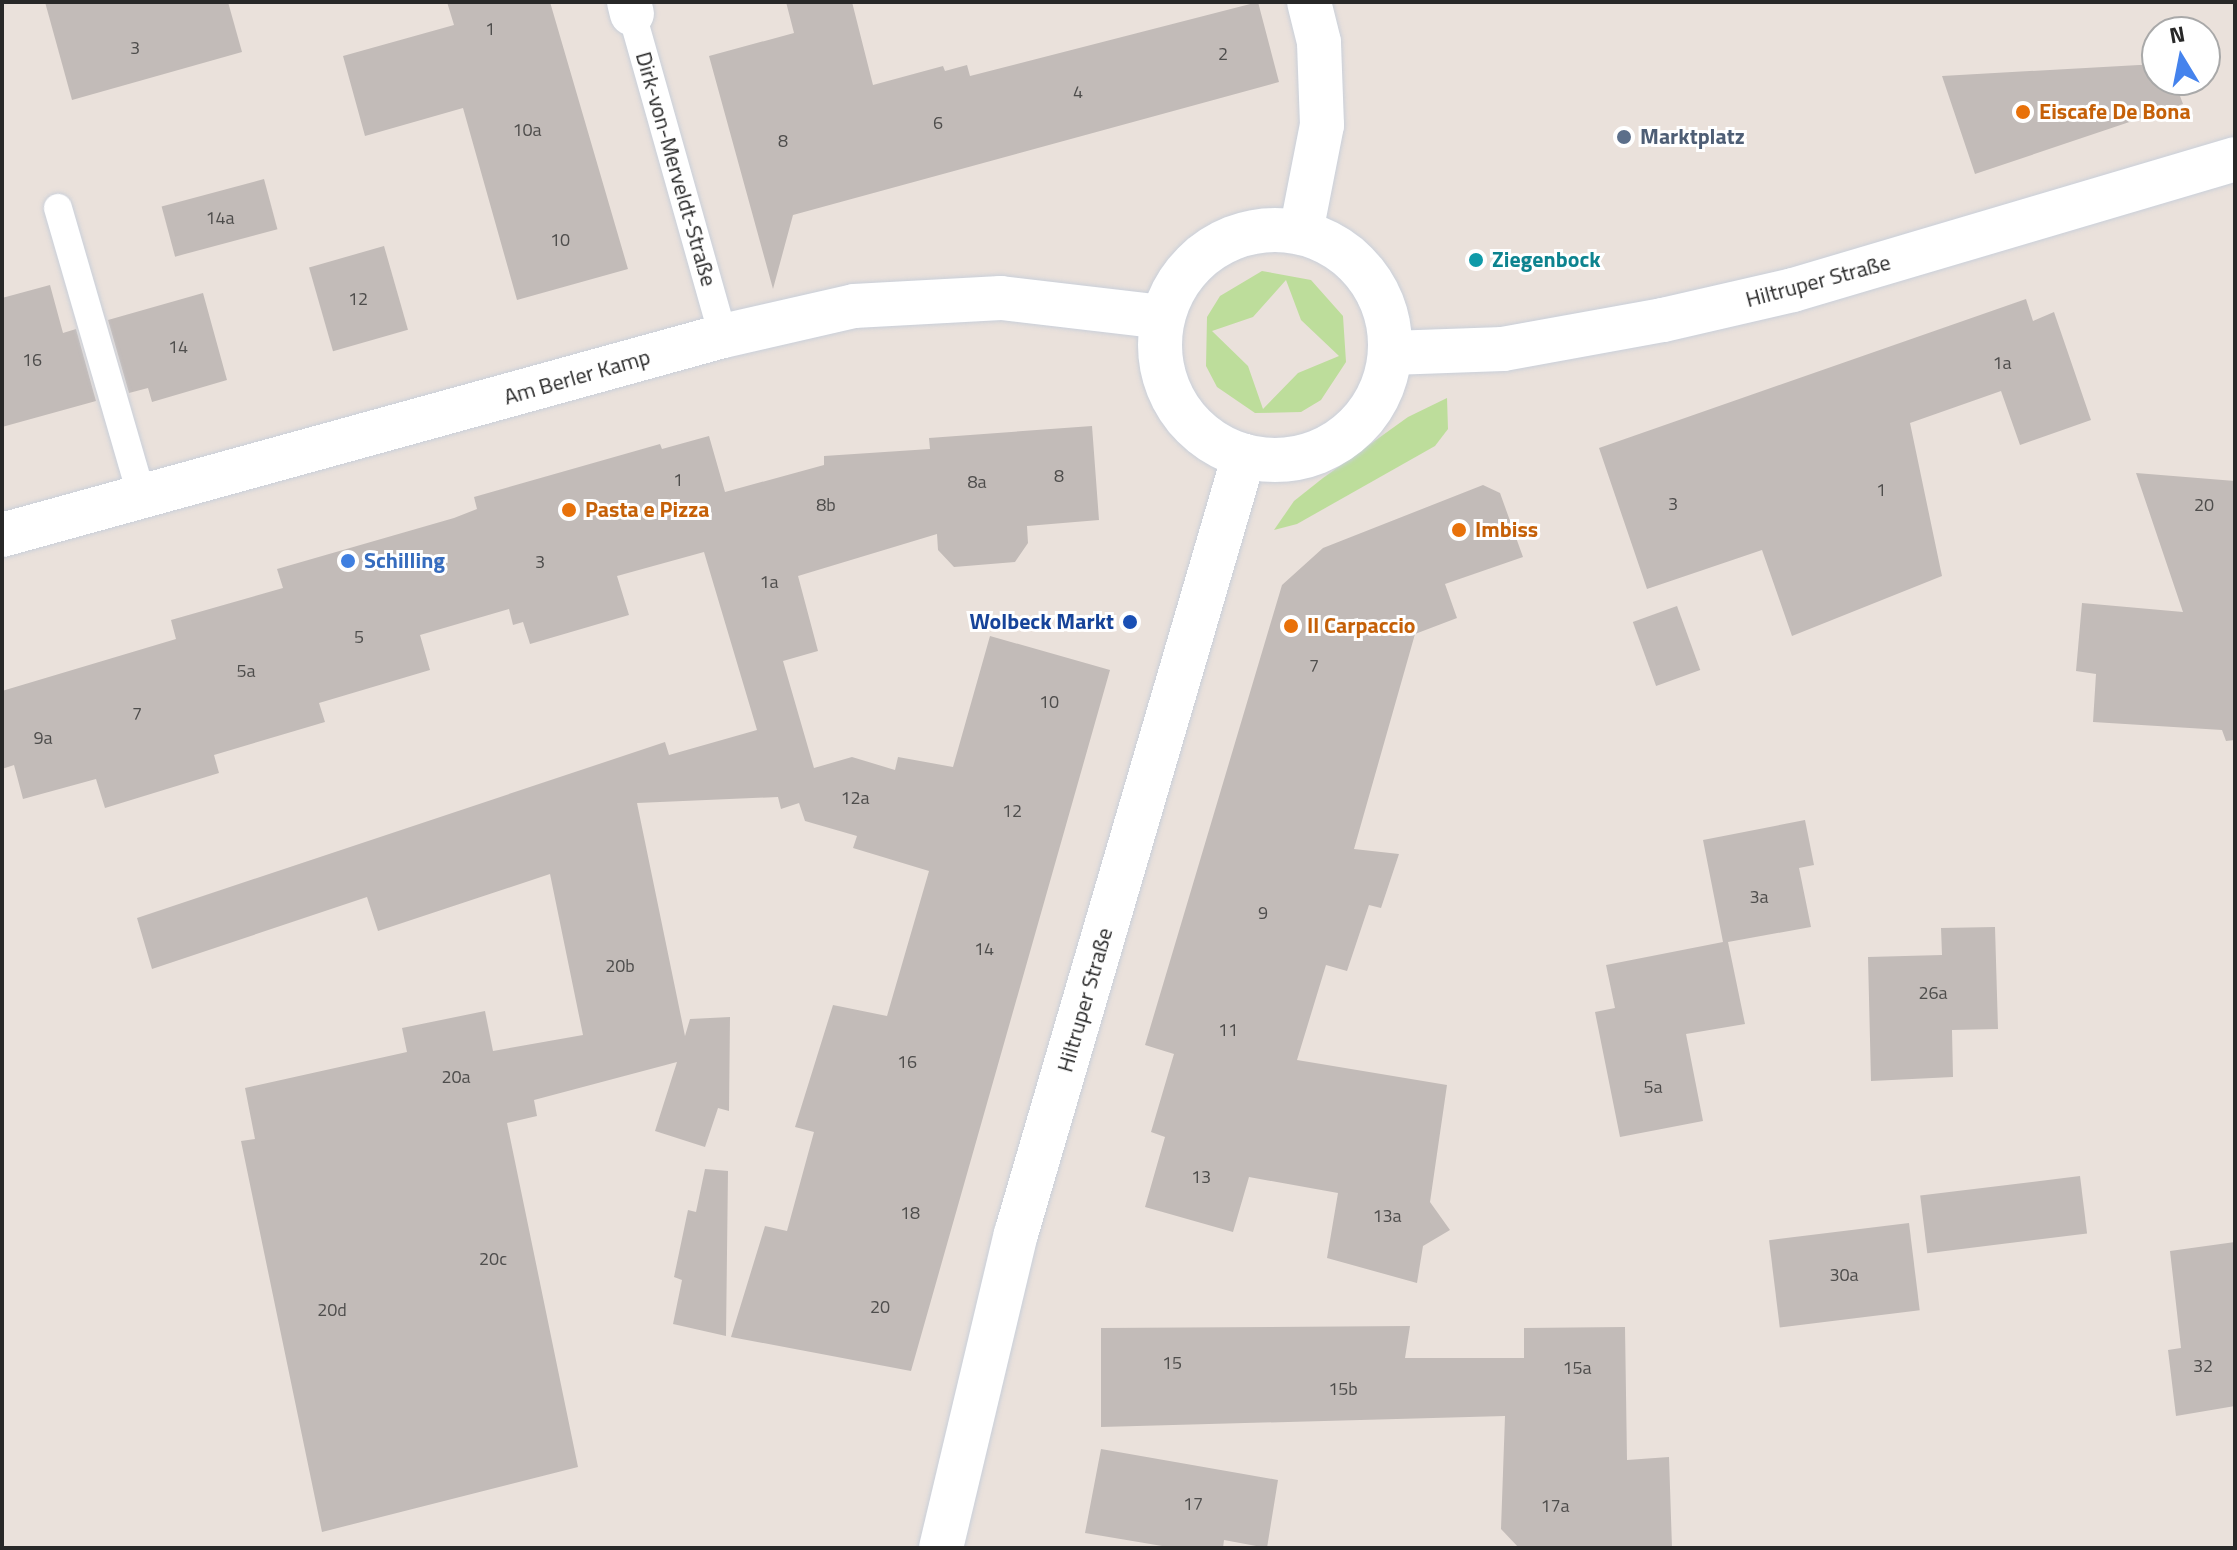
<!DOCTYPE html>
<meta charset="utf-8">
<style>
body{margin:0}
#map{position:relative;width:2237px;height:1550px;overflow:hidden;background:#eae1db;font-family:"Titillium Web",sans-serif}
div>[style]{position:absolute}
.green>*{inset:0;background:#bddd9b}
.building>*{inset:0;background:#c2bbb8;transform-origin:0 0}
.roads{filter:drop-shadow(0 0 2px #c9cfd9) drop-shadow(0 0 2px #c9cfd9)}
.service>*{height:28px;margin:-14px;padding:0 14px;transform-origin:14px;border-radius:14px;background:#fff}
.minor>*{height:44px;margin:-22px;padding:0 22px;transform-origin:22px;border-radius:22px;background:#fff}
.tertiary>*{height:44px;margin:-22px;padding:0 22px;transform-origin:22px;border-radius:22px;background:#fff}
.tertiary>.ring{margin:-22px;padding:0;box-sizing:content-box;background:none;border:44px solid #fff;border-radius:50%}
.dots>*{width:22px;height:22px;translate:-50% -50%;box-sizing:border-box;border:4px solid #fff;border-radius:50%}
span{translate:-50% -50%;white-space:nowrap;text-align:center;line-height:1.15;-webkit-text-stroke:6px #fff;paint-order:stroke}
.number-label{font-size:18px;color:#4e4d4c}
.number-label span{-webkit-text-stroke-width:0}
.food-label{font-size:22px;color:#c56008;font-weight:700}
.left{translate:0 -50%;text-align:left}
.service-label{font-size:22px;color:#4e5e75;font-weight:700}
.street-label{font-size:22px;color:#282828}
.culture-label{font-size:22px;color:#0d838f;font-weight:700}
.shop-label{font-size:22px;color:#366cbe;font-weight:700}
.transit-label{font-size:22px;color:#164399;font-weight:700}
.right{translate:-100% -50%;text-align:right}
.frame{position:absolute;inset:0;border:4px solid #282828;pointer-events:none}
.north{position:absolute;left:2141px;top:16px;width:80px;height:80px;box-sizing:border-box;background:#fff;border:2px solid #a9a9a9;border-radius:50%;rotate:350deg;font-size:22px;font-weight:700;line-height:32px;text-align:center;color:#282828}
.north::after{content:'';display:block;margin:auto;width:28px;height:36px;background:#4583ed;clip-path:polygon(50% 0,100% 100%,50% 72%,0 100%)}
</style>
<div id="map">
<div class="green">
<i style="clip-path:polygon(evenodd,1262px 271px,1311px 280px,1343px 316px,1346px 362px,1321px 400px,1301px 412px,1255px 413px,1217px 387px,1206px 366px,1207px 317px,1220px 296px,1262px 271px,1286px 280px,1301px 320px,1339px 356px,1298px 373px,1263px 409px,1248px 366px,1212px 331px,1253px 317px,1286px 280px)"></i>
<i style="clip-path:polygon(1447px 398px,1448px 429px,1435px 446px,1297px 524px,1274px 530px,1294px 501px,1323px 478px,1408px 417px)"></i>
</div>
<div class="building">
<i style="clip-path:polygon(45px 2px,228px 2px,242px 52px,72px 100px)"></i>
<i style="clip-path:polygon(447px 2px,550px 2px,628px 269px,517px 300px,463px 108px,365px 136px,343px 56px,454px 25px)"></i>
<i style="clip-path:polygon(786px 2px,852px 2px,873px 85px,943px 66px,945px 71px,967px 65px,970px 76px,1258px 2px,1279px 82px,793px 215px,773px 289px,709px 56px,794px 33px)"></i>
<i style="clip-path:polygon(2157px 64px,2157px 80px,2174px 80px,2183px 104px,1975px 174px,1942px 76px)"></i>
<i style="left:264px;top:179px;width:52px;height:106px;rotate:75deg"></i>
<i style="left:384px;top:246px;width:87px;height:78px;rotate:74deg"></i>
<i style="clip-path:polygon(50px 285px,63px 333px,76px 329px,96px 401px,2px 427px,2px 298px)"></i>
<i style="clip-path:polygon(203px 293px,227px 380px,152px 402px,148px 388px,129px 393px,108px 320px)"></i>
<i style="clip-path:polygon(2026px 299px,2033px 321px,2054px 312px,2091px 420px,2020px 445px,2001px 391px,1910px 423px,1942px 576px,1792px 636px,1762px 550px,1647px 589px,1599px 448px)"></i>
<i style="clip-path:polygon(1092px 426px,1099px 520px,1027px 526px,1028px 543px,1015px 562px,954px 567px,938px 550px,937px 534px,798px 576px,818px 651px,783px 661px,814px 768px,852px 757px,895px 770px,898px 757px,953px 767px,990px 636px,1110px 670px,911px 1371px,731px 1337px,765px 1226px,787px 1231px,814px 1132px,795px 1127px,833px 1005px,887px 1016px,929px 871px,853px 848px,857px 836px,805px 821px,799px 803px,781px 809px,778px 797px,637px 803px,685px 1036px,690px 1019px,730px 1017px,729px 1111px,718px 1108px,705px 1147px,655px 1131px,677px 1062px,534px 1100px,537px 1116px,507px 1123px,578px 1467px,322px 1532px,241px 1141px,255px 1139px,245px 1088px,407px 1052px,402px 1028px,485px 1011px,493px 1051px,583px 1035px,550px 874px,378px 931px,367px 897px,152px 969px,137px 918px,665px 742px,669px 755px,757px 730px,704px 552px,617px 576px,629px 615px,530px 644px,523px 622px,513px 625px,509px 609px,420px 635px,430px 670px,319px 703px,325px 722px,214px 755px,219px 773px,105px 808px,96px 779px,23px 799px,14px 765px,2px 769px,2px 691px,176px 639px,171px 620px,283px 588px,277px 569px,454px 518px,477px 509px,474px 497px,660px 444px,662px 449px,709px 436px,725px 492px,824px 465px,824px 456px,930px 449px,929px 438px)"></i>
<i style="clip-path:polygon(2136px 473px,2235px 481px,2235px 740px,2226px 741px,2222px 730px,2093px 722px,2096px 674px,2076px 671px,2082px 603px,2183px 612px)"></i>
<i style="clip-path:polygon(1483px 485px,1500px 493px,1523px 557px,1445px 584px,1457px 618px,1415px 634px,1354px 849px,1399px 854px,1381px 908px,1369px 905px,1347px 971px,1326px 965px,1297px 1060px,1447px 1085px,1430px 1202px,1450px 1230px,1423px 1246px,1417px 1283px,1327px 1258px,1338px 1193px,1249px 1177px,1233px 1232px,1145px 1207px,1165px 1137px,1151px 1132px,1174px 1054px,1145px 1045px,1282px 585px,1323px 548px)"></i>
<i style="left:1677px;top:606px;width:68px;height:47px;rotate:70deg"></i>
<i style="clip-path:polygon(1805px 820px,1814px 865px,1799px 868px,1811px 927px,1728px 942px,1745px 1024px,1686px 1034px,1703px 1121px,1620px 1137px,1595px 1012px,1615px 1008px,1606px 965px,1723px 942px,1703px 840px)"></i>
<i style="clip-path:polygon(1995px 927px,1998px 1029px,1952px 1030px,1953px 1077px,1871px 1081px,1868px 957px,1942px 955px,1941px 928px)"></i>
<i style="clip-path:polygon(705px 1169px,728px 1171px,726px 1336px,673px 1324px,682px 1280px,674px 1277px,688px 1210px,696px 1212px)"></i>
<i style="left:2080px;top:1176px;width:58px;height:161px;rotate:83deg"></i>
<i style="left:1909px;top:1223px;width:88px;height:141px;rotate:83deg"></i>
<i style="clip-path:polygon(2235px 1242px,2235px 1406px,2176px 1416px,2168px 1350px,2181px 1348px,2170px 1251px)"></i>
<i style="clip-path:polygon(1410px 1326px,1405px 1358px,1524px 1358px,1524px 1328px,1625px 1327px,1627px 1460px,1669px 1457px,1672px 1548px,1519px 1548px,1501px 1529px,1505px 1416px,1101px 1427px,1101px 1328px)"></i>
<i style="clip-path:polygon(1101px 1449px,1278px 1480px,1267px 1548px,1224px 1540px,1223px 1548px,1174px 1548px,1085px 1533px)"></i>
</div>
<div class="roads">
<div class="service">
<i style="left:632px;top:14px;width:335px;rotate:74.2deg"></i>
<i style="left:58px;top:208px;width:301px;rotate:73.8deg"></i>
</div>
<div class="minor">
<i style="left:629px;top:2px;width:12px;rotate:76deg"></i>
<i style="left:1301px;top:232px;width:109px;rotate:-78.9deg"></i>
<i style="left:1322px;top:125px;width:83px;rotate:-92.1deg"></i>
<i style="left:1319px;top:42px;width:41px;rotate:-104deg"></i>
</div>
<div class="tertiary">
<i class="ring" style="left:1160px;top:230px;width:186px;height:186px"></i>
<i style="left:1391px;top:353px;width:112px;rotate:-2deg"></i>
<i style="left:1503px;top:349px;width:163px;rotate:-10.3deg"></i>
<i style="left:1663px;top:320px;width:133px;rotate:-13deg"></i>
<i style="left:1793px;top:290px;width:461px;rotate:-16.5deg"></i>
<i style="left:2px;top:535px;width:748px;rotate:-15.43deg"></i>
<i style="left:723px;top:336px;width:134px;rotate:-12.9deg"></i>
<i style="left:854px;top:306px;width:147px;rotate:-3.1deg"></i>
<i style="left:1001px;top:298px;width:163px;rotate:6.7deg"></i>
<i style="left:941px;top:1548px;width:323px;rotate:-76.6deg"></i>
<i style="left:1016px;top:1234px;width:811px;rotate:-73.67deg"></i>
</div>
</div>
<div class="dots">
<i style="left:2023px;top:112px;background:#e8710a"></i>
<i style="left:1624px;top:137px;background:#5c6f8a"></i>
<i style="left:1476px;top:260px;background:#0f9aa8"></i>
<i style="left:569px;top:510px;background:#e8710a"></i>
<i style="left:1459px;top:530px;background:#e8710a"></i>
<i style="left:348px;top:561px;background:#3f7fe0"></i>
<i style="left:1130px;top:622px;background:#1a4fb4"></i>
<i style="left:1291px;top:626px;background:#e8710a"></i>
</div>
<div class="number-label">
<span style="left:490px;top:29px">1</span>
<span style="left:135px;top:48px">3</span>
<span style="left:1223px;top:54px">2</span>
<span style="left:1078px;top:92px">4</span>
<span style="left:938px;top:123px">6</span>
<span style="left:527px;top:130px">10a</span>
<span style="left:783px;top:141px">8</span>
<span style="left:220px;top:218px">14a</span>
<span style="left:560px;top:240px">10</span>
<span style="left:358px;top:299px">12</span>
<span style="left:178px;top:347px">14</span>
<span style="left:32px;top:360px">16</span>
<span style="left:2002px;top:363px">1a</span>
<span style="left:1059px;top:476px">8</span>
<span style="left:678px;top:480px">1</span>
<span style="left:977px;top:482px">8a</span>
<span style="left:1881px;top:490px">1</span>
<span style="left:1673px;top:504px">3</span>
<span style="left:826px;top:505px">8b</span>
<span style="left:2204px;top:505px">20</span>
<span style="left:540px;top:562px">3</span>
<span style="left:769px;top:582px">1a</span>
<span style="left:359px;top:637px">5</span>
<span style="left:1314px;top:666px">7</span>
<span style="left:246px;top:671px">5a</span>
<span style="left:1049px;top:702px">10</span>
<span style="left:137px;top:714px">7</span>
<span style="left:43px;top:738px">9a</span>
<span style="left:855px;top:798px">12a</span>
<span style="left:1012px;top:811px">12</span>
<span style="left:1759px;top:897px">3a</span>
<span style="left:1263px;top:913px">9</span>
<span style="left:984px;top:949px">14</span>
<span style="left:620px;top:966px">20b</span>
<span style="left:1933px;top:993px">26a</span>
<span style="left:1228px;top:1030px">11</span>
<span style="left:907px;top:1062px">16</span>
<span style="left:456px;top:1077px">20a</span>
<span style="left:1653px;top:1087px">5a</span>
<span style="left:1201px;top:1177px">13</span>
<span style="left:910px;top:1213px">18</span>
<span style="left:1387px;top:1216px">13a</span>
<span style="left:493px;top:1259px">20c</span>
<span style="left:1844px;top:1275px">30a</span>
<span style="left:880px;top:1307px">20</span>
<span style="left:332px;top:1310px">20d</span>
<span style="left:1172px;top:1363px">15</span>
<span style="left:2203px;top:1366px">32</span>
<span style="left:1577px;top:1368px">15a</span>
<span style="left:1343px;top:1389px">15b</span>
<span style="left:1193px;top:1504px">17</span>
<span style="left:1555px;top:1506px">17a</span>
</div>
<div class="food-label">
<span class="left" style="left:2039px;top:112px">Eiscafe De Bona</span>
<span class="left" style="left:585px;top:510px">Pasta e Pizza</span>
<span class="left" style="left:1475px;top:530px">Imbiss</span>
<span class="left" style="left:1307px;top:626px">Il Carpaccio</span>
</div>
<div class="service-label">
<span class="left" style="left:1640px;top:137px">Marktplatz</span>
</div>
<div class="street-label">
<span style="left:676px;top:169px;rotate:74deg">Dirk-von-Merveldt-Straße</span>
<span style="left:1818px;top:281px;rotate:-15deg">Hiltruper Straße</span>
<span style="left:577px;top:377px;rotate:-16deg">Am Berler Kamp</span>
<span style="left:1085px;top:1000px;rotate:-74deg">Hiltruper Straße</span>
</div>
<div class="culture-label">
<span class="left" style="left:1492px;top:260px">Ziegenbock</span>
</div>
<div class="shop-label">
<span class="left" style="left:364px;top:561px">Schilling</span>
</div>
<div class="transit-label">
<span class="right" style="left:1114px;top:622px">Wolbeck Markt</span>
</div>
<div class="frame"></div>
<div class="north">N</div>
</div>
